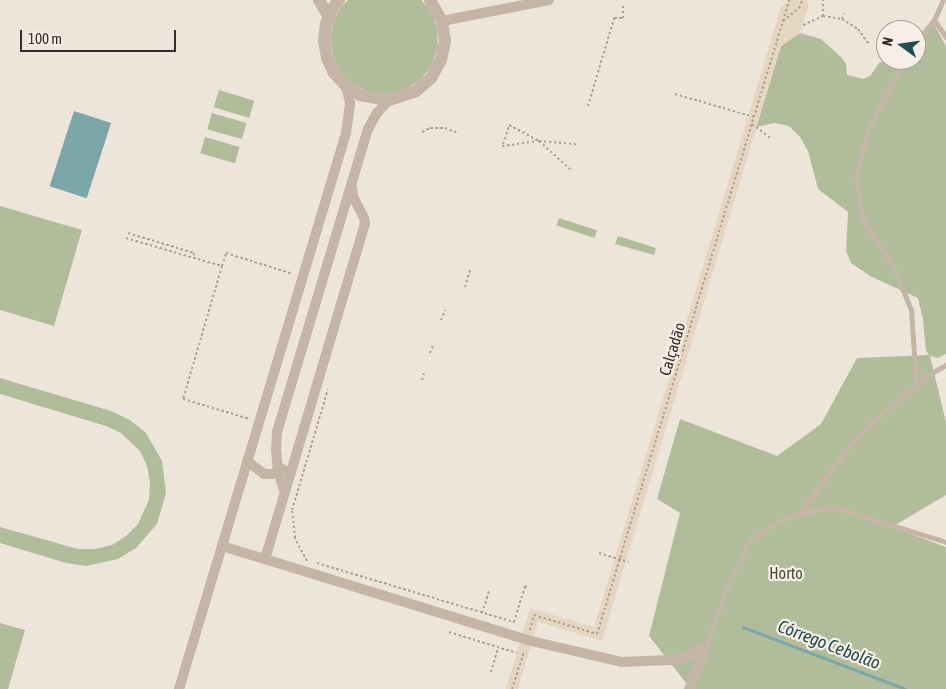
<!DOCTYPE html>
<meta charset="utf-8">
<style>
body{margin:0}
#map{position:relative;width:946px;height:689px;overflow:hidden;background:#eee5da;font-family:"Asap Condensed",sans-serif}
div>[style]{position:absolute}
.green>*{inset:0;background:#b1bc9b;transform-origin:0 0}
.plaza>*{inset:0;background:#e5d6c2}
.water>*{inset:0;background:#7ca7a9;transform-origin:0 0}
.stream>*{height:3px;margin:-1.5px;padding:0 1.5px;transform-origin:1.5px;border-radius:1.5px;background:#7ca7a9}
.path>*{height:2px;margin-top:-1px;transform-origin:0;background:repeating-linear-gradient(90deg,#b19f92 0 2.5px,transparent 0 5px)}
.service>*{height:5px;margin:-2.5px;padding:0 2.5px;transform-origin:2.5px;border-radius:2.5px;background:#c5b5a7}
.minor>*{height:10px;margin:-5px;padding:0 5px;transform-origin:5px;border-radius:5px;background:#c5b5a7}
.tertiary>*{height:12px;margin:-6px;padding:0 6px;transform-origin:6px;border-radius:6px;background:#c5b5a7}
span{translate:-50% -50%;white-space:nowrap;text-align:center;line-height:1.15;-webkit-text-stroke:4.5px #f7efe5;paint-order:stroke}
.street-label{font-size:16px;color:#322b27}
.park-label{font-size:16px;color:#424e2d}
.water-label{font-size:18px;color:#214c50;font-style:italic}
.north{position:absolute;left:876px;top:20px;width:50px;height:50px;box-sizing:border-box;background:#f7efe5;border:1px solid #a8a199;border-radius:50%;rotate:284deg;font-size:14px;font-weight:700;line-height:20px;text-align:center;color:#322b27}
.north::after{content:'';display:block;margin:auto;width:18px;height:22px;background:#214c50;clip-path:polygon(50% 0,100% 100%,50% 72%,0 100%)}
.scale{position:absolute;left:20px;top:30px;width:156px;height:22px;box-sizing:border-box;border:2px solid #322b27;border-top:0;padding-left:6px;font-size:15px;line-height:18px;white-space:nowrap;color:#322b27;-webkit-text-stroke:4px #f7efe5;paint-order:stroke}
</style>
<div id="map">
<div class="green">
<i style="clip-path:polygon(348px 0,421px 0,431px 11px,437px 28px,438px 47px,432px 65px,421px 79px,406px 90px,388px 94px,369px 92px,352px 84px,340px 72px,333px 56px,330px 39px,333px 22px,341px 7px)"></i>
<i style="clip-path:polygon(934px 24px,946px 46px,946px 354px,938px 358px,930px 356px,946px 422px,946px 495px,892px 527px,946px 547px,946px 689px,691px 689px,649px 636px,680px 513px,657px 499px,680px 419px,777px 456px,821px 424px,857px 358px,929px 355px,926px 351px,923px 319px,918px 298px,870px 276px,851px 263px,846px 251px,848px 212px,818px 189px,808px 151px,800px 137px,789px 126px,774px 123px,756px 127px,781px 46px,800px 33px,821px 39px,841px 57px,846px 64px,847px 75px,863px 79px,870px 76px,879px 63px,886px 60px,916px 60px,916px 42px)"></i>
<i style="left:219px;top:90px;width:37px;height:18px;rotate:17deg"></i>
<i style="left:212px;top:113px;width:36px;height:17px;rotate:16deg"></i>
<i style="left:205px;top:137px;width:36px;height:17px;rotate:16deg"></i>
<i style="clip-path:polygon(0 206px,82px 230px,54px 326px,0 310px)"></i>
<i style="left:559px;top:218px;width:40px;height:8px;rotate:18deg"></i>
<i style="clip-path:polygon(618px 236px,656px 248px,654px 255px,615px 244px)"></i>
<i style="clip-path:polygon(0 378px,111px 411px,130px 420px,146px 433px,162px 461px,166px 493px,157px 524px,136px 548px,118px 559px,86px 566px,66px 563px,0 543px,0 527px,78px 549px,95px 549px,112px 545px,126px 536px,138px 524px,149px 500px,150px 483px,147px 466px,140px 451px,121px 433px,106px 426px,0 394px)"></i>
<i style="clip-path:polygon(0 623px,25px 630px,8px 689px,0 689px)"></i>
</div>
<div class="plaza">
<i style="clip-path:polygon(791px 0,808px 0,808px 7px,800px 33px,781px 46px,602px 641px,538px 622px,518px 689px,506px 689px,530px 608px,594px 627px,781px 7px)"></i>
</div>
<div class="water">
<i style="left:74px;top:111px;width:39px;height:79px;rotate:18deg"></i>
</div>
<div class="stream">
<i style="left:743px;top:627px;width:173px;rotate:20.9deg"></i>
</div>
<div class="path">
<i style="left:823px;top:16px;width:16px;rotate:-90deg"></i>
<i style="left:842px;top:19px;width:19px;rotate:32deg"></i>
<i style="left:858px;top:29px;width:19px;rotate:54deg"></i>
<i style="left:783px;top:21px;width:22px;rotate:-74deg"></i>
<i style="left:803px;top:25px;width:22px;rotate:-24deg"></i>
<i style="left:823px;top:16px;width:19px;rotate:9deg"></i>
<i style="left:842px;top:19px;width:6px;rotate:-72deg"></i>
<i style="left:675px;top:94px;width:82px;rotate:16.2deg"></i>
<i style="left:588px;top:106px;width:92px;rotate:-73.5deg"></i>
<i style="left:614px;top:18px;width:9px"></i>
<i style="left:623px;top:18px;width:15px;rotate:-90deg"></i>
<i style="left:752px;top:124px;width:24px;rotate:38deg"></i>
<i style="left:422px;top:132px;width:9px;rotate:-27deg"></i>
<i style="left:430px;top:128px;width:15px"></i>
<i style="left:445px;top:128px;width:12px;rotate:20deg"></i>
<i style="left:503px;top:144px;width:20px;rotate:-72deg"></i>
<i style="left:509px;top:125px;width:34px;rotate:28deg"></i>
<i style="left:539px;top:141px;width:42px;rotate:42.1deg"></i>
<i style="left:502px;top:146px;width:37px;rotate:-8deg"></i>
<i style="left:539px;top:141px;width:38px;rotate:5deg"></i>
<i style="left:128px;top:233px;width:69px;rotate:16.9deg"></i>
<i style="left:194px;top:253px;width:5px;rotate:101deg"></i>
<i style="left:126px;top:238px;width:100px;rotate:16.3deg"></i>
<i style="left:222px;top:266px;width:139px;rotate:106.3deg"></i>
<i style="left:183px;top:399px;width:70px;rotate:16.6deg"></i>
<i style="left:222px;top:266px;width:14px;rotate:-73deg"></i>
<i style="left:226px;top:253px;width:70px;rotate:17.4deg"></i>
<i style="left:465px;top:287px;width:18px;rotate:-74deg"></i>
<i style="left:441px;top:320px;width:11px;rotate:-68deg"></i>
<i style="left:430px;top:353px;width:9px;rotate:-69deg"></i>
<i style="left:422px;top:380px;width:7px;rotate:-74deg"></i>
<i style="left:599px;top:553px;width:31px;rotate:17deg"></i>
<i style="left:307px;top:561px;width:26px;rotate:-118deg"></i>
<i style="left:295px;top:538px;width:28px;rotate:-96deg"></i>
<i style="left:292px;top:510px;width:126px;rotate:-73.4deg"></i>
<i style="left:317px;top:563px;width:206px;rotate:16.7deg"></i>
<i style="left:514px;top:622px;width:38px;rotate:-73deg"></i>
<i style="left:525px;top:586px;width:2px;rotate:27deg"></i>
<i style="left:482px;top:613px;width:23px;rotate:-72deg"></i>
<i style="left:530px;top:630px;width:16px;rotate:-75deg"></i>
<i style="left:534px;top:615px;width:66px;rotate:16.8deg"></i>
<i style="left:597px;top:634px;width:641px;rotate:-73.12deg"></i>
<i style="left:783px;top:21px;width:21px;rotate:-39deg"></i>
<i style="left:799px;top:8px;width:9px;rotate:-69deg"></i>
<i style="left:449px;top:632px;width:71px;rotate:17.2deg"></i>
<i style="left:491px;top:672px;width:26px;rotate:-74deg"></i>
<i style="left:512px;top:689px;width:40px;rotate:-72deg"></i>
</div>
<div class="service">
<i style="left:934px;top:20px;width:21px;rotate:55deg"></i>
<i style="left:916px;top:42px;width:28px;rotate:-51deg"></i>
<i style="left:934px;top:20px;width:22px;rotate:-66deg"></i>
<i style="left:906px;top:60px;width:74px;rotate:119deg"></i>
<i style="left:870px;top:125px;width:53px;rotate:105.4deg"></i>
<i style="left:856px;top:176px;width:43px;rotate:82.1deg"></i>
<i style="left:862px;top:219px;width:55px;rotate:56deg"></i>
<i style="left:893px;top:265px;width:48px;rotate:68.2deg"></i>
<i style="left:911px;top:310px;width:73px;rotate:86.1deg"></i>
<i style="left:800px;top:513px;width:77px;rotate:-54deg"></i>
<i style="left:845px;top:451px;width:34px;rotate:-47deg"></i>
<i style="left:868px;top:426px;width:74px;rotate:-41.2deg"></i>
<i style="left:924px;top:377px;width:25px;rotate:-29deg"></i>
<i style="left:705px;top:649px;width:70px;rotate:-70deg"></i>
<i style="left:729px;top:583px;width:46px;rotate:-64deg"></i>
<i style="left:749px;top:542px;width:19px;rotate:-39deg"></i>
<i style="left:764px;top:530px;width:23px;rotate:-29deg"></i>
<i style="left:784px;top:519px;width:35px;rotate:-16deg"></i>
<i style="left:818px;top:509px;width:19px;rotate:-3deg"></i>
<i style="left:837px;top:508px;width:114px;rotate:17.3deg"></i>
</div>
<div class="minor">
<i style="left:442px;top:21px;width:109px;rotate:-11.1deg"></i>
<i style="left:247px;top:461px;width:21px;rotate:37deg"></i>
<i style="left:264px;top:474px;width:8px"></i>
<i style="left:272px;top:474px;width:12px;rotate:-24deg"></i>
<i style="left:285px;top:493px;width:22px;rotate:-108deg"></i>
<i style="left:278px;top:472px;width:21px;rotate:-95deg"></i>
<i style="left:276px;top:451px;width:19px;rotate:-87deg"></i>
<i style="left:277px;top:432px;width:316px;rotate:-73.3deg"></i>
<i style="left:368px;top:129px;width:18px;rotate:-61deg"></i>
<i style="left:377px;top:113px;width:18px;rotate:-47deg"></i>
<i style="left:222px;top:546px;width:319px;rotate:17.1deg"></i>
<i style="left:527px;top:640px;width:98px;rotate:13deg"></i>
<i style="left:622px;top:662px;width:48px;rotate:-2.4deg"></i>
<i style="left:670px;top:660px;width:14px;rotate:-8deg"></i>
<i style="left:684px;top:658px;width:23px;rotate:-25deg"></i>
<i style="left:265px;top:559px;width:350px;rotate:-73.4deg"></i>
<i style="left:365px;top:224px;width:6px;rotate:-99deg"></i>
<i style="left:364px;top:218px;width:25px;rotate:-117deg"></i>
<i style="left:353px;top:196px;width:9px;rotate:-96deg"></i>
<i style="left:179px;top:689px;width:581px;rotate:-73.28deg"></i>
<i style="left:346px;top:133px;width:30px;rotate:-82deg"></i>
<i style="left:350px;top:103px;width:17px;rotate:-103deg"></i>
<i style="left:689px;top:689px;width:35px;rotate:-68deg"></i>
</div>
<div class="tertiary">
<i style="left:319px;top:0;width:20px;rotate:60deg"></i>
<i style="left:339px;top:0;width:10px;rotate:127deg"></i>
<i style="left:333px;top:8px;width:17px;rotate:114deg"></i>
<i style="left:326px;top:24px;width:17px;rotate:97deg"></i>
<i style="left:324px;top:41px;width:17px;rotate:80deg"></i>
<i style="left:327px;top:58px;width:17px;rotate:65deg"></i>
<i style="left:334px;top:73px;width:18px;rotate:47deg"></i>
<i style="left:346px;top:86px;width:17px;rotate:33deg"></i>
<i style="left:360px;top:95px;width:29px;rotate:10deg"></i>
<i style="left:389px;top:100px;width:28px;rotate:-18deg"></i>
<i style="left:416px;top:91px;width:20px;rotate:-41deg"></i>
<i style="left:431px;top:78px;width:21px;rotate:-61deg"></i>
<i style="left:441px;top:60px;width:19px;rotate:-78deg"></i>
<i style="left:445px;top:41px;width:20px;rotate:-99deg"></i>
<i style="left:442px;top:21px;width:24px;rotate:-120deg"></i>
</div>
<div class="street-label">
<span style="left:672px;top:349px;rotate:-73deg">Calçadão</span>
</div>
<div class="park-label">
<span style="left:786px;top:573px">Horto</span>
</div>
<div class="water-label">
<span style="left:829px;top:645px;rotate:21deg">Córrego Cebolão</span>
</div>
<div class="north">N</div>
<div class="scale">100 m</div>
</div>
